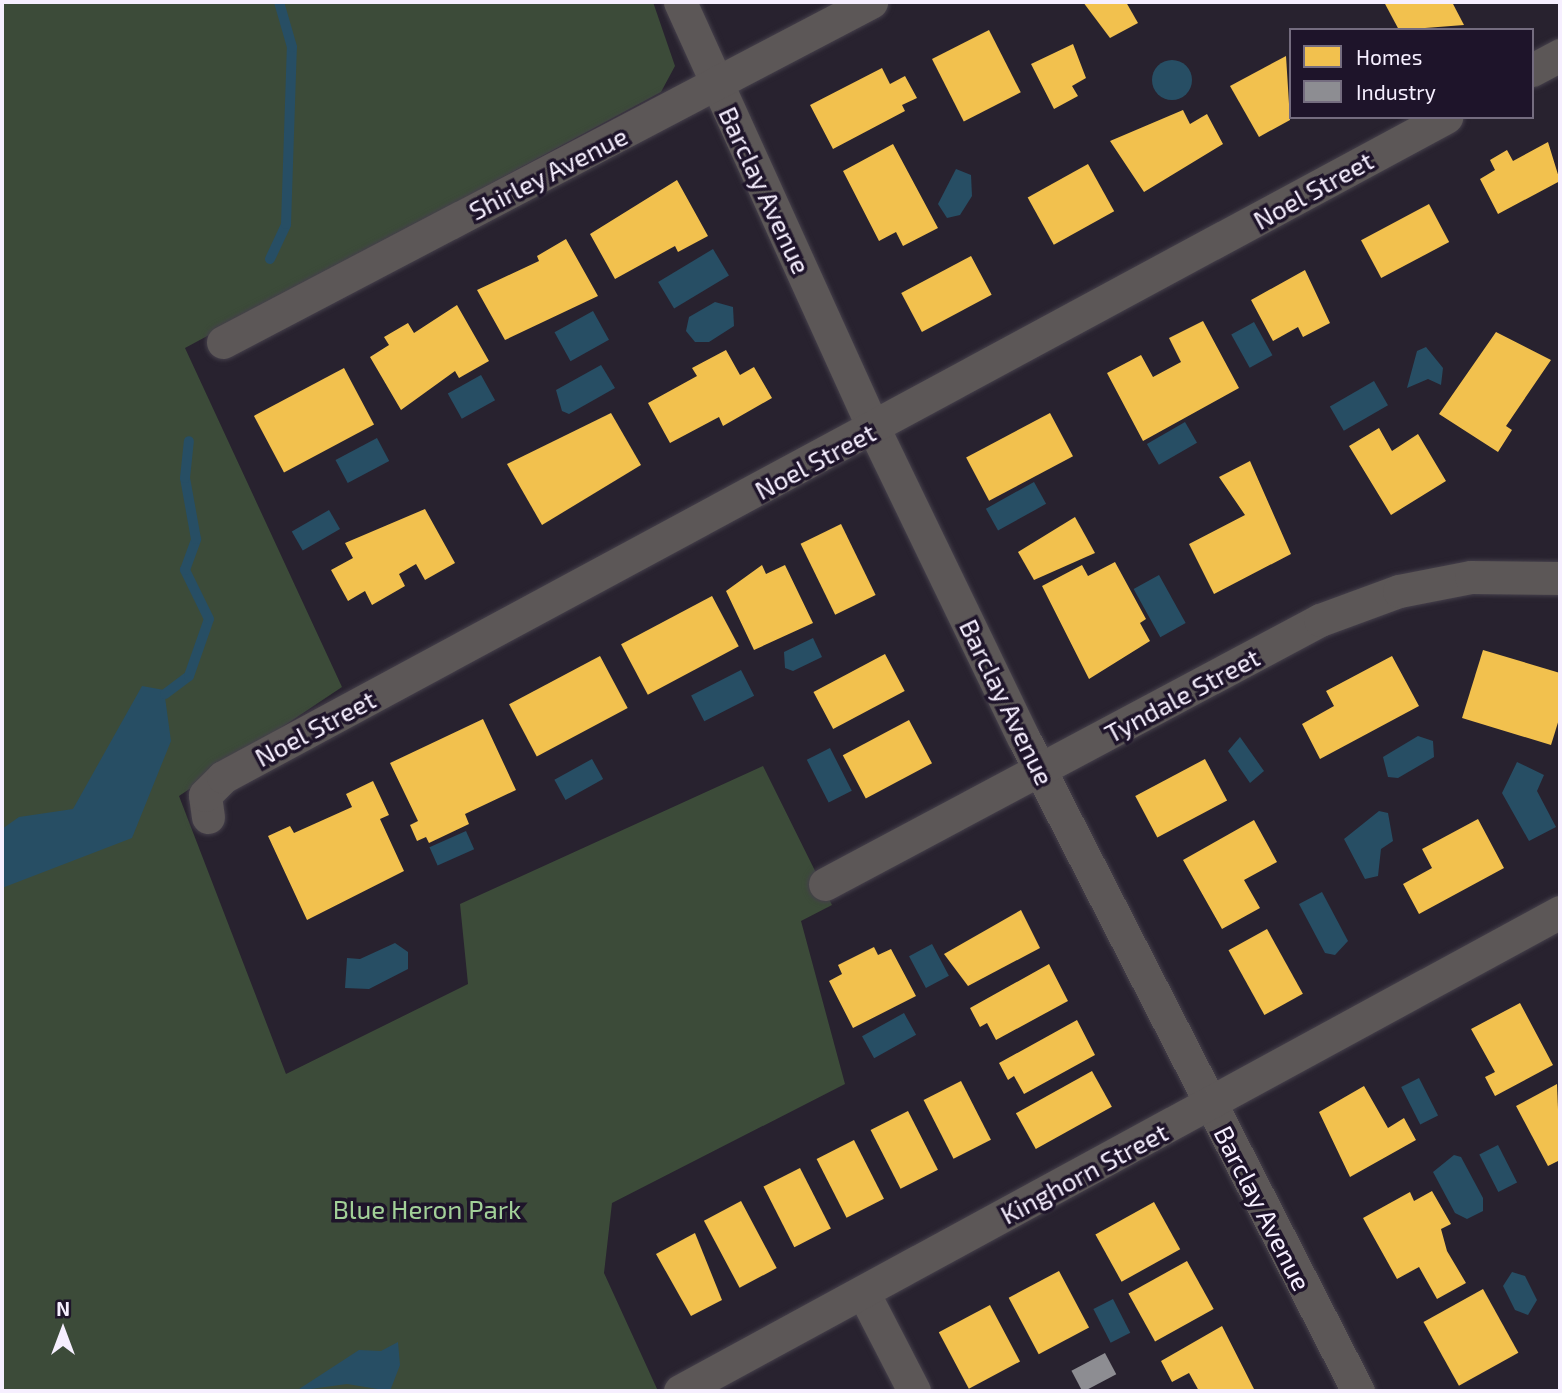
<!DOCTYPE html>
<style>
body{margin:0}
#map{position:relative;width:1562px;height:1393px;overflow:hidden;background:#28222f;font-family:"Exo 2",sans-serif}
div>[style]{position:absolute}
.green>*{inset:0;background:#3c4b39}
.water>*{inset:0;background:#274e64;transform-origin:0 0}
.round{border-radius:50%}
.homes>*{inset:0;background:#f2c14e;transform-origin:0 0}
.industry>*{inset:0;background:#8d8d92;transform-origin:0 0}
.stream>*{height:10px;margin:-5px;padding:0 5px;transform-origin:5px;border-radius:5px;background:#274e64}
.roads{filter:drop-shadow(0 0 2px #45404b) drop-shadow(0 0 2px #45404b)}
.street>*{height:33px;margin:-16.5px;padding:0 16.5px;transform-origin:16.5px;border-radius:16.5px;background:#5c5757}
span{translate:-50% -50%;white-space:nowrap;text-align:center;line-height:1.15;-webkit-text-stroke:7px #1e142a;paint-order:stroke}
.street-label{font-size:26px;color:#f6efff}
.park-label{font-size:26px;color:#a2d098}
.frame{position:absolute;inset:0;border:4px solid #f6efff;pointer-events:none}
.legend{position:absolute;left:1289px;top:28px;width:245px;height:91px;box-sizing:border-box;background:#1e142a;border:2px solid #746c7f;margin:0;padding:9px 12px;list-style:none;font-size:21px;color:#f6efff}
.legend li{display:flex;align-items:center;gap:14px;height:35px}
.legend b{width:35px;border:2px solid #746c7f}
.north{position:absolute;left:28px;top:1295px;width:70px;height:70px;-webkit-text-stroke:5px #1e142a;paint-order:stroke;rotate:0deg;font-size:19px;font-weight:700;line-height:28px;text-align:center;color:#f6efff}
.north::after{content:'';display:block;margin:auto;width:24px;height:32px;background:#f6efff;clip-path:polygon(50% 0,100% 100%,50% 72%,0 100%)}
</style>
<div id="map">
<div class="green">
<i style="clip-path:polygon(2px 2px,653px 2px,675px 66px,661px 92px,185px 348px,342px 687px,179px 796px,286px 1074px,468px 984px,460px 904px,763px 766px,832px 905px,801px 921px,845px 1084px,612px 1203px,604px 1273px,658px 1391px,2px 1391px)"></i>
</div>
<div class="water">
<i class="round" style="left:1152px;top:60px;width:40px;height:40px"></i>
<i style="clip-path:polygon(956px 169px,971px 175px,972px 196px,960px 215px,947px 218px,938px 204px)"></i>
<i style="left:713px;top:249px;width:31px;height:64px;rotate:59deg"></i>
<i style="clip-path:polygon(715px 302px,733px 307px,734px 326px,709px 342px,695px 342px,686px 331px,689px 317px)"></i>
<i style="left:593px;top:311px;width:33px;height:44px;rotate:61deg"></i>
<i style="left:1254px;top:322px;width:38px;height:26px;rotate:61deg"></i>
<i style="clip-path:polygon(1426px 347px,1443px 368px,1441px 385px,1428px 379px,1407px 388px,1417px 351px)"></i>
<i style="clip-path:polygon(601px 365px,615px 388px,569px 414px,562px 411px,556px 390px)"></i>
<i style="left:481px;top:375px;width:29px;height:38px;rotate:61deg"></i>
<i style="left:1374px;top:381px;width:28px;height:51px;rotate:60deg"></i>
<i style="left:1185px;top:422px;width:24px;height:44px;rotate:60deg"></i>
<i style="left:377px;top:438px;width:26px;height:47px;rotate:62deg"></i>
<i style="left:1034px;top:482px;width:25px;height:55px;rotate:61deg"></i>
<i style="left:329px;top:510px;width:22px;height:43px;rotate:60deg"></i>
<i style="left:1159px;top:575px;width:55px;height:29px;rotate:61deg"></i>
<i style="clip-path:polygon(813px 638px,822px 657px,793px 671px,785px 668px,784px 652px)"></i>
<i style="left:741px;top:670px;width:29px;height:56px;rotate:63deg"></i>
<i style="clip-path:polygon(142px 686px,164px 690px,171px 741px,132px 838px,2px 888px,2px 829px,19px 817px,73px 809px)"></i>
<i style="clip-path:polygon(1418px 736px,1433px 741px,1434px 757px,1398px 778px,1388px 777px,1383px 757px)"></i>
<i style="clip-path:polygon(1240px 737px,1264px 771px,1250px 783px,1228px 751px)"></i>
<i style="left:830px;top:748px;width:48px;height:26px;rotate:63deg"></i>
<i style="left:592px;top:759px;width:23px;height:43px;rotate:61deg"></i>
<i style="clip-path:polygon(1517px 762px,1544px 775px,1537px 791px,1556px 827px,1529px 841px,1502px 793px)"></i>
<i style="clip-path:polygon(1379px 811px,1388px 813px,1393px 841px,1381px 849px,1378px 876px,1365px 879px,1344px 839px)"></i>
<i style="left:466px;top:831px;width:20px;height:40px;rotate:66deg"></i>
<i style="clip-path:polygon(1322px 892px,1348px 941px,1335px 955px,1325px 953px,1299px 904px)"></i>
<i style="clip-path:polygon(395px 943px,408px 952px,408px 969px,369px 989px,345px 988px,347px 958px,360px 959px)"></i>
<i style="left:932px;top:944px;width:36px;height:26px;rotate:62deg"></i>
<i style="left:904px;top:1013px;width:25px;height:48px;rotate:61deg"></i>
<i style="left:1419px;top:1078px;width:42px;height:20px;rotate:63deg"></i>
<i style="left:1498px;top:1145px;width:42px;height:21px;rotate:63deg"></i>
<i style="clip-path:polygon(1454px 1155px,1461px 1157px,1483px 1198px,1483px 1211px,1467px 1219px,1455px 1213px,1433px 1172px)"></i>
<i style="clip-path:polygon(1512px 1272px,1525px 1276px,1537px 1300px,1528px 1315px,1515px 1310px,1503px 1286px)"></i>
<i style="left:1113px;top:1299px;width:38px;height:22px;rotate:63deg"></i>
<i style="clip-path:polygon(398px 1342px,400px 1365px,390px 1391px,347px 1384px,296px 1391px,359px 1350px,381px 1351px)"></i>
</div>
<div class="homes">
<i style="clip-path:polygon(1083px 2px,1126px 2px,1138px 23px,1110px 38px)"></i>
<i style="clip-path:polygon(1384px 2px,1452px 2px,1464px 25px,1399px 30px)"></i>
<i style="left:989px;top:30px;width:70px;height:64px;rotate:63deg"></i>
<i style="clip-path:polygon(1073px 44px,1086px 78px,1072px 86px,1078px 96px,1054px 109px,1031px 64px)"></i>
<i style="clip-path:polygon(1286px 56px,1290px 120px,1259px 137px,1230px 86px)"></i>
<i style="clip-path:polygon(882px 68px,890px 84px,905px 76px,917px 98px,902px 105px,905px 111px,833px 149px,810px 105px)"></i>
<i style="clip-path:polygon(1183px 110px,1190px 124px,1207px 114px,1223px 144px,1144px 192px,1110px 141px)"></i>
<i style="clip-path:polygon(1548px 142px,1560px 181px,1498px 214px,1480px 179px,1495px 170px,1490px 160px,1507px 150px,1513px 161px)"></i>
<i style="clip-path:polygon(893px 144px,938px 228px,903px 246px,896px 232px,879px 241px,843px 171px)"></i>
<i style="left:1088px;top:164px;width:54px;height:69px;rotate:61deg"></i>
<i style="clip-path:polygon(677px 180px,708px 236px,678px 252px,675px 246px,615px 279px,590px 234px)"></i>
<i style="left:1429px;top:204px;width:43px;height:77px;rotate:62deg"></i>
<i style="clip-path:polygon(566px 239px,598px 296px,505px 340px,477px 290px,539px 261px,537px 256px)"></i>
<i style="left:971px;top:256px;width:44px;height:79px;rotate:62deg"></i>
<i style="clip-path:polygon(1305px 270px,1330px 323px,1303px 337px,1298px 327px,1273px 341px,1251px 300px)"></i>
<i style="clip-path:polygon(457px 305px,489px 361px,459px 378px,455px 371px,401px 410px,370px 357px,389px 345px,384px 337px,408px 323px,414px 333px)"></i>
<i style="clip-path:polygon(1203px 321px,1239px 388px,1143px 441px,1107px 373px,1141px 355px,1153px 377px,1181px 362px,1169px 338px)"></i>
<i style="clip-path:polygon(1496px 332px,1551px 360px,1506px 426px,1512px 430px,1498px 452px,1439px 414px)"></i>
<i style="clip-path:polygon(726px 350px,740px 375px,754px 367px,772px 398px,723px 426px,719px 417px,670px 443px,648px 403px,697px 376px,692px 368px)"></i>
<i style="left:344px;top:368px;width:64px;height:102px;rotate:62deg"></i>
<i style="clip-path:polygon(611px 413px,641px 465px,542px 525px,507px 464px)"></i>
<i style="left:1050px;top:413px;width:49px;height:95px;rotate:62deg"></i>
<i style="clip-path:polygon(1379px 428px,1392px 451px,1418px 434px,1446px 481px,1391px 515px,1349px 446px)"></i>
<i style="clip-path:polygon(1250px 461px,1291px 554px,1214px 594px,1189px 544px,1245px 515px,1219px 477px)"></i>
<i style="clip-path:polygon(425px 509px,455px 563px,425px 580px,416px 564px,399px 574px,405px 586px,372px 605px,365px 591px,348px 601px,331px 570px,353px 558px,345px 543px)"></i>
<i style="clip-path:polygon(1075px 517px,1095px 553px,1034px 580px,1018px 552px)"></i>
<i style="left:841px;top:524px;width:79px;height:45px;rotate:64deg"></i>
<i style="clip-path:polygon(1115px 562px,1146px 619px,1140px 623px,1150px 641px,1089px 679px,1042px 586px,1082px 565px,1088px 576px)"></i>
<i style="clip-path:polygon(762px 565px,766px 574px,785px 565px,813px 623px,754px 650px,726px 591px)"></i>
<i style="left:712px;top:596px;width:57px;height:103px;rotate:62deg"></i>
<i style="clip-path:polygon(1483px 650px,1560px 673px,1560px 716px,1551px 745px,1462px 718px)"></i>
<i style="left:885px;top:654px;width:42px;height:81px;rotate:62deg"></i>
<i style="left:600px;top:656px;width:59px;height:103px;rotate:62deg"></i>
<i style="clip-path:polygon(1392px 656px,1419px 706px,1320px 759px,1302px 724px,1334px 706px,1326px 691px)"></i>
<i style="clip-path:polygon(483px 719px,516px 790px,465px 814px,469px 824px,429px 843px,426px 837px,417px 841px,410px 825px,418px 821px,390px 763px)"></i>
<i style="left:909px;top:720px;width:49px;height:75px;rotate:62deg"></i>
<i style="left:1205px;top:759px;width:47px;height:79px;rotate:62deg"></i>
<i style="clip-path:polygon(373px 781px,389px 815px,380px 819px,404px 871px,307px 920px,268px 836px,290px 826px,294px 833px,352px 807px,346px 794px)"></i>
<i style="clip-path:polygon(1478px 819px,1504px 868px,1419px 914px,1403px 884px,1432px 868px,1422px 849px)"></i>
<i style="clip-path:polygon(1254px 820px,1277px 862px,1244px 880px,1260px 908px,1222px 929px,1183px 860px)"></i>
<i style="clip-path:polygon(1021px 910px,1040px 948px,968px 986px,944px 954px)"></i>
<i style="left:1267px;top:929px;width:74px;height:44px;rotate:61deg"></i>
<i style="clip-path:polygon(874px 947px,878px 955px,891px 949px,916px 996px,853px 1028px,829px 981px,842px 974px,838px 965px)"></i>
<i style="clip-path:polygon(1049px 964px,1068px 1001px,996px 1040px,987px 1023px,980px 1027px,970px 1008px)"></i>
<i style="clip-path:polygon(1520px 1003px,1553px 1065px,1495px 1096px,1485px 1077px,1495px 1072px,1471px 1029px)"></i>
<i style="clip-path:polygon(1077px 1020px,1095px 1055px,1024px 1094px,1014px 1076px,1008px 1080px,999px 1063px)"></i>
<i style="left:1092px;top:1071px;width:41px;height:87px;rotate:61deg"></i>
<i style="left:961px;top:1081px;width:66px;height:42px;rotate:63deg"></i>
<i style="clip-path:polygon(1557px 1084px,1560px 1160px,1548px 1166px,1516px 1106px)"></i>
<i style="clip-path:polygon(1364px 1086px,1388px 1128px,1404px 1118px,1416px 1140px,1350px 1177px,1319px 1112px)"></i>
<i style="left:908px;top:1111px;width:66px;height:42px;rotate:63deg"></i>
<i style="left:854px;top:1140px;width:66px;height:42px;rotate:63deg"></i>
<i style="left:800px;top:1168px;width:68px;height:41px;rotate:63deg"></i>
<i style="clip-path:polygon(1432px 1191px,1451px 1224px,1441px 1229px,1447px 1251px,1466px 1283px,1437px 1299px,1419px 1267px,1397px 1279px,1363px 1218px,1410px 1192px,1414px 1201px)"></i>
<i style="left:741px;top:1201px;width:76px;height:42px;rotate:62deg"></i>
<i style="left:1154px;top:1202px;width:54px;height:67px;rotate:61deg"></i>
<i style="clip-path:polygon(695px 1233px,722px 1300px,691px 1316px,656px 1254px)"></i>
<i style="left:1187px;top:1261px;width:55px;height:67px;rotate:61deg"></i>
<i style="left:1059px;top:1271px;width:64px;height:57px;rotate:62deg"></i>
<i style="left:1483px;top:1289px;width:73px;height:68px;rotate:61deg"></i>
<i style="left:990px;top:1305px;width:64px;height:58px;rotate:62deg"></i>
<i style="clip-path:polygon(1222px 1326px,1255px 1391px,1199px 1391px,1189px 1373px,1172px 1382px,1161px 1361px)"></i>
</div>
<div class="industry">
<i style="left:1105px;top:1353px;width:24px;height:38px;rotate:62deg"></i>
</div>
<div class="stream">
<i style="left:270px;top:259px;width:38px;rotate:-65deg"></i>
<i style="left:286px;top:224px;width:177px;rotate:-88.1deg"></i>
<i style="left:292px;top:47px;width:47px;rotate:-106.1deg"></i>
<i style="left:165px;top:694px;width:30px;rotate:-37deg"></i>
<i style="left:189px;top:676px;width:60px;rotate:-70.7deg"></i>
<i style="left:209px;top:619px;width:55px;rotate:-116.1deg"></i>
<i style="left:185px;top:570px;width:33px;rotate:-70deg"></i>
<i style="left:196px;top:539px;width:62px;rotate:-100.2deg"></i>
<i style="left:185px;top:478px;width:37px;rotate:-84deg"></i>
</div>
<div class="roads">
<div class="street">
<i style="left:680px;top:2px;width:469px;rotate:65.6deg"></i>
<i style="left:874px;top:429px;width:342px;rotate:64.2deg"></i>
<i style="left:1023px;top:737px;width:735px;rotate:62.88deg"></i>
<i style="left:1532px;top:70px;width:32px;rotate:-28deg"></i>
<i style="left:223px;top:342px;width:732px;rotate:-27.69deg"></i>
<i style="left:208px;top:817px;width:22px;rotate:-98deg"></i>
<i style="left:205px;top:795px;width:25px;rotate:-45deg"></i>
<i style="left:223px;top:777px;width:1390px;rotate:-28.35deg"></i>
<i style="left:825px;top:884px;width:561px;rotate:-28.07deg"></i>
<i style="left:1320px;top:620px;width:84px;rotate:-20.2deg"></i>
<i style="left:1399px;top:591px;width:73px;rotate:-11deg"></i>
<i style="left:1471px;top:577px;width:89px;rotate:0.6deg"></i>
<i style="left:863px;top:1292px;width:111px;rotate:62.7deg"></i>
<i style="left:680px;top:1391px;width:1002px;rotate:-28.56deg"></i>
</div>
</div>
<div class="street-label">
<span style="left:548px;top:173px;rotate:-27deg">Shirley Avenue</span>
<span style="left:765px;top:190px;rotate:65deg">Barclay Avenue</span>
<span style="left:1313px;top:190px;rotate:-29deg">Noel Street</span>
<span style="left:815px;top:461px;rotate:-28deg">Noel Street</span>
<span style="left:1182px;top:695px;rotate:-28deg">Tyndale Street</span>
<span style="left:1007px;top:702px;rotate:64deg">Barclay Avenue</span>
<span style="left:315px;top:728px;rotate:-28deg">Noel Street</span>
<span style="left:1084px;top:1173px;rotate:-28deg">Kinghorn Street</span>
<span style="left:1263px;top:1208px;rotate:63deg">Barclay Avenue</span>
</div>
<div class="park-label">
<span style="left:427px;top:1209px">Blue Heron Park</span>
</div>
<div class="frame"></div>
<ul class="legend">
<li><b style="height:19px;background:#f2c14e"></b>Homes</li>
<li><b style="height:19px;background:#8d8d92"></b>Industry</li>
</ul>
<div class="north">N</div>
</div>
